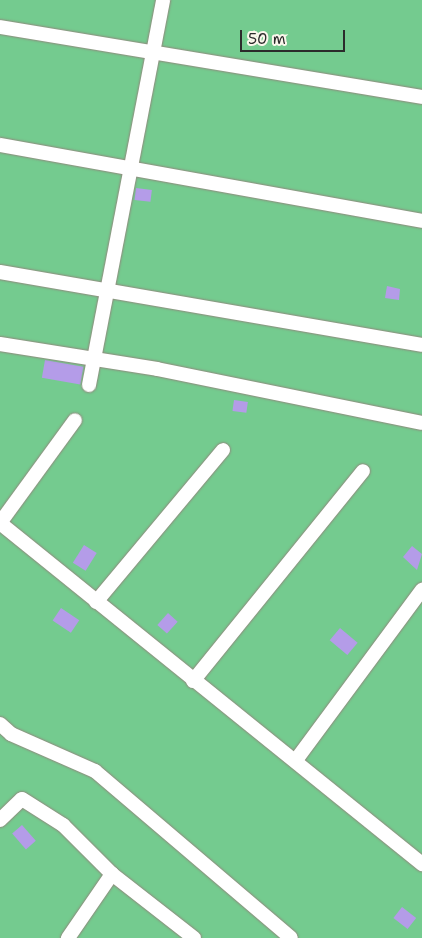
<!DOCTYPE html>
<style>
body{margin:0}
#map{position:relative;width:422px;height:938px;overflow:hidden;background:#f5e5cd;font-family:"Shantell Sans",sans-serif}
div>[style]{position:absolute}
.green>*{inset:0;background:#74cb8f;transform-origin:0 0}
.building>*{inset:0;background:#b49ce8;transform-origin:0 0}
.roads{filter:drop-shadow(0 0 1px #90887c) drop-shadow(0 0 1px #90887c)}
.minor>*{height:14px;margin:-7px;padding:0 7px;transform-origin:7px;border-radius:7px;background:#fff}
span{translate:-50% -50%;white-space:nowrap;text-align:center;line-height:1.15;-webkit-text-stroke:4.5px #fbf7ec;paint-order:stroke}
.scale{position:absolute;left:240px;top:30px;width:105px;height:22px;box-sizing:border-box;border:2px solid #2b2b2b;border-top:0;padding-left:6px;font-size:15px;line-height:18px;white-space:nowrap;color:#2b2b2b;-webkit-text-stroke:4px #fbf7ec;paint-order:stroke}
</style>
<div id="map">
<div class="green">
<i style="left:0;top:0;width:422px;height:938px"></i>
</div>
<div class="building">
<i style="left:136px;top:188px;width:16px;height:12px;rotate:7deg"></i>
<i style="clip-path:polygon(387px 286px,400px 289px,399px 300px,385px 298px)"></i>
<i style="left:45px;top:360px;width:39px;height:18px;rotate:10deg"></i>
<i style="left:234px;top:400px;width:14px;height:11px;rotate:8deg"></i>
<i style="left:84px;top:545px;width:15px;height:21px;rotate:32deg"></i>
<i style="clip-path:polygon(412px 546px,422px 554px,417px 570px,403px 557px)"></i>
<i style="left:61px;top:608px;width:22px;height:15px;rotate:34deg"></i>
<i style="left:168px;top:613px;width:13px;height:16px;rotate:42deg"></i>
<i style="left:340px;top:628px;width:23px;height:16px;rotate:40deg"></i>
<i style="left:22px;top:825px;width:21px;height:13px;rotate:49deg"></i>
<i style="left:402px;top:907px;width:18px;height:14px;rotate:38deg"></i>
</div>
<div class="roads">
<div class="minor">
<i style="left:0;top:27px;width:428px;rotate:9.4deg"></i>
<i style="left:0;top:145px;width:429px;rotate:10.2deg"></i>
<i style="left:0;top:272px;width:428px;rotate:9.8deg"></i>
<i style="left:0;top:344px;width:159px;rotate:9deg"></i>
<i style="left:157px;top:369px;width:270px;rotate:11.5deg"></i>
<i style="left:89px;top:385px;width:392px;rotate:-79.1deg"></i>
<i style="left:0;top:523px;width:543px;rotate:38.94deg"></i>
<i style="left:0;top:523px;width:127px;rotate:-53.9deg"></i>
<i style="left:96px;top:602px;width:198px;rotate:-50.1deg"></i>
<i style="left:193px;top:681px;width:270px;rotate:-51deg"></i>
<i style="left:0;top:724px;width:15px;rotate:42deg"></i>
<i style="left:11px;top:734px;width:92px;rotate:23.8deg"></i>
<i style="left:95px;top:771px;width:257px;rotate:40.4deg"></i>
<i style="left:296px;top:760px;width:212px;rotate:-53.5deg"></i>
<i style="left:0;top:820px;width:30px;rotate:-44deg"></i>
<i style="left:22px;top:799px;width:49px;rotate:32.4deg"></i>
<i style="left:63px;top:825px;width:69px;rotate:45deg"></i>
<i style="left:112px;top:874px;width:104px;rotate:38deg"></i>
<i style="left:68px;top:938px;width:78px;rotate:-55.5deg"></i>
</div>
</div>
<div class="scale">50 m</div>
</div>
